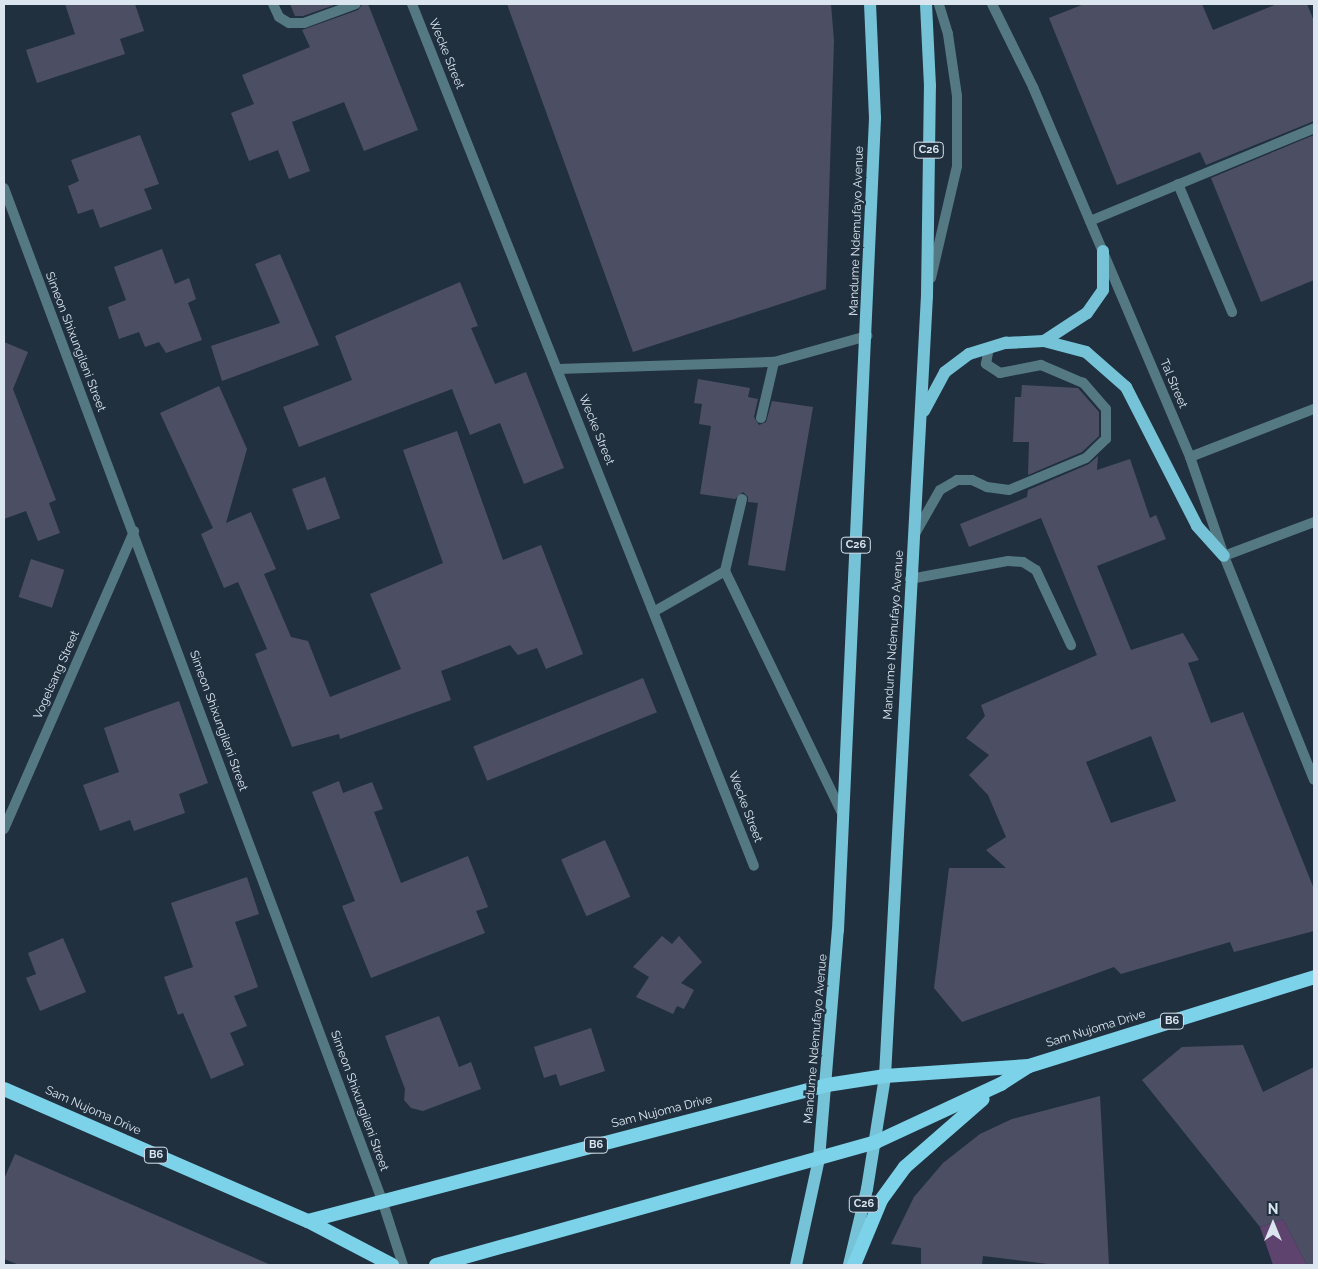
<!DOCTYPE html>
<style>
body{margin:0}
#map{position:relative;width:1318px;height:1269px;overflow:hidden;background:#20303f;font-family:Raleway,sans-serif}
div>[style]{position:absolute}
.green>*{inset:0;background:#5f436f}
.building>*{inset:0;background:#4c4f63;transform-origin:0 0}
.service>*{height:10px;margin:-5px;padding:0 5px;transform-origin:5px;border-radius:5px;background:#557983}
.minor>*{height:10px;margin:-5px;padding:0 5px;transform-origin:5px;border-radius:5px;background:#557983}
.tertiary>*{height:10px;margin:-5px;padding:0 5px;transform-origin:5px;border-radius:5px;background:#557983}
.primary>*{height:12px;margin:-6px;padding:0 6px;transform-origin:6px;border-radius:6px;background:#76c3d7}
.trunk>*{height:14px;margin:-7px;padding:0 7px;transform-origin:7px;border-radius:7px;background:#7cd2e8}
span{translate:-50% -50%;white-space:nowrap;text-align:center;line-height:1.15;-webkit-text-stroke:4.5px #20303f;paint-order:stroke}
.shield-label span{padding:1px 4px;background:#20303f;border:1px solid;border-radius:4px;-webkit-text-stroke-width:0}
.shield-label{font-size:11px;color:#dbe5ef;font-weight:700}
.street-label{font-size:12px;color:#dbe5ef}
.frame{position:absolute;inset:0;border:5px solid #dbe5ef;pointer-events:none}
.north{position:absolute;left:1248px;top:1199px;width:50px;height:50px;-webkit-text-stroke:4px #20303f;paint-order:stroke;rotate:0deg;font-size:14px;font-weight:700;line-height:20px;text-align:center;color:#dbe5ef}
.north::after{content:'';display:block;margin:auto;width:18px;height:22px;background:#dbe5ef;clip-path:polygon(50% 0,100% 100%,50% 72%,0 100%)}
</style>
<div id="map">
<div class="green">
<i style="clip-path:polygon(1283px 1219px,1307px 1265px,1273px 1265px,1260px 1227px)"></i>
</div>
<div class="building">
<i style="clip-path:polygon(65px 4px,135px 4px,144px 31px,120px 39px,125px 54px,37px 83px,26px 50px,75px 34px)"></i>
<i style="clip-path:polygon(290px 4px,337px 4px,303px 16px,295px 16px)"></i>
<i style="clip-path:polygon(363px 4px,368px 4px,418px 130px,364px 151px,344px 102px,292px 122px,310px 171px,289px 179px,278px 150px,249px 161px,231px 113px,254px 104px,242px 75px,310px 47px,302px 30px,358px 10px)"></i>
<i style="clip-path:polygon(507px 4px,831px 4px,834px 41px,826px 289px,633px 352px)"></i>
<i style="clip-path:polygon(1084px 4px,1202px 4px,1213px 30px,1277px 4px,1307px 4px,1314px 21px,1314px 121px,1206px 165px,1200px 152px,1117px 185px,1049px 18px)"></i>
<i style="clip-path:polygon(140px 135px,159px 184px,144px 189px,152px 209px,100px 228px,93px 209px,78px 214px,68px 186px,79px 181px,71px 160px)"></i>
<i style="clip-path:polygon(1314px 135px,1314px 280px,1261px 302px,1211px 178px)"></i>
<i style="clip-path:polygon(162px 249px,175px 284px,189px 278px,196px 299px,188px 303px,202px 340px,166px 353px,159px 342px,145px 347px,139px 332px,119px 339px,108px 307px,126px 300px,114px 267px)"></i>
<i style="clip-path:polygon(280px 254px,319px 345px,222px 381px,211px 346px,280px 323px,255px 264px)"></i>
<i style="clip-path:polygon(460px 282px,478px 326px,471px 328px,495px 384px,526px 372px,564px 468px,524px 484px,500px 423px,470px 435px,452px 389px,299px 447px,283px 407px,352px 380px,335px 336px)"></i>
<i style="clip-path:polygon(4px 342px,28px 352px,13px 389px,56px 500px,49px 503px,60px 533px,38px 541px,26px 511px,4px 519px)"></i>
<i style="clip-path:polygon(698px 379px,750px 388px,748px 397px,758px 399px,754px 417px,759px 425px,766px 422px,772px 401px,813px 407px,785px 571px,748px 565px,758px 503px,748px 502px,748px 497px,743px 492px,735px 499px,700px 494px,711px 426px,699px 424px,702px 404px,694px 403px)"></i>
<i style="clip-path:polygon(1022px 385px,1078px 388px,1099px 412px,1099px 436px,1082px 452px,1028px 475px,1029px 442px,1013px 442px,1015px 397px,1021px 397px)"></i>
<i style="clip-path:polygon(219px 386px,247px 449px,226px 523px,251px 512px,276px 569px,264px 574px,291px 637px,308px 641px,330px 697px,401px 669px,370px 594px,443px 563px,403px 450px,457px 431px,503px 560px,541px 545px,583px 654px,546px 669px,537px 648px,518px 655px,510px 645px,441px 671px,451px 700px,340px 739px,339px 734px,292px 747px,255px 654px,267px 649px,238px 582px,224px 588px,201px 534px,213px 528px,160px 413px)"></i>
<i style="clip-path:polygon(evenodd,1098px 456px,1097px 470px,1130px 459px,1150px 518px,1156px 515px,1166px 539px,1097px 566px,1131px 650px,1183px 633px,1199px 660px,1188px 663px,1211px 723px,1243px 712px,1314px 889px,1314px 931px,1234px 952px,1230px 942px,1121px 974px,1114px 967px,962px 1022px,934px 988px,949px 868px,1006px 868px,986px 850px,1006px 837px,988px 795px,969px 775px,989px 755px,966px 738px,985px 716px,981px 705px,1097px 655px,1041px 518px,969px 547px,960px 524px,1027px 497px,1028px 490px,1089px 464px,1098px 456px,1151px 736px,1176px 801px,1111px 823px,1086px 762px,1151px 736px)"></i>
<i style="left:325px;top:477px;width:44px;height:35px;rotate:70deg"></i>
<i style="left:31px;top:559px;width:35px;height:40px;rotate:18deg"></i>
<i style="left:643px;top:678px;width:37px;height:183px;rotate:68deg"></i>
<i style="clip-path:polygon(179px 701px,208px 783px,179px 794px,185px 813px,134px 831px,130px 820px,100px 831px,83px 785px,119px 772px,104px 728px)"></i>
<i style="clip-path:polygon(339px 781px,343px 793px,372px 782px,383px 809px,374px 812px,401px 883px,468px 856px,488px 907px,476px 911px,485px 933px,371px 978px,342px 906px,355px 901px,312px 792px)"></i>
<i style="left:605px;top:840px;width:62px;height:48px;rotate:66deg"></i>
<i style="clip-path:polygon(247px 877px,259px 914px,235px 922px,258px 987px,234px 996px,247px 1026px,230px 1033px,244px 1065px,211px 1079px,183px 1013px,178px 1015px,164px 977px,193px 967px,171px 903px)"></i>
<i style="clip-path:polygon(662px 936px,672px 944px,679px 936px,702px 962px,681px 983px,694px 990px,684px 1009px,677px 1006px,673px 1014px,636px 997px,649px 977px,633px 967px)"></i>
<i style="clip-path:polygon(63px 938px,86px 992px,40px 1011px,26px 978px,36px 974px,28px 953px)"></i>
<i style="clip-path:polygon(439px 1016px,459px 1067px,471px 1062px,481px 1089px,423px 1111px,411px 1108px,404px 1100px,405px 1089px,385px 1036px)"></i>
<i style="clip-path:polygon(591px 1028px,605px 1071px,560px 1086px,556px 1074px,544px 1078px,534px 1047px)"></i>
<i style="clip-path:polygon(1243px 1045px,1263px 1092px,1314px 1067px,1314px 1265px,1307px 1265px,1283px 1219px,1260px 1227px,1142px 1080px,1182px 1047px)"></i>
<i style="clip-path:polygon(1100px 1096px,1109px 1265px,1056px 1265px,983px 1256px,982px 1265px,921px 1265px,921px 1248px,891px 1244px,914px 1197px,943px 1163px,980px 1134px,1012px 1119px)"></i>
<i style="clip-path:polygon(15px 1154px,271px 1265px,19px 1265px,4px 1259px,4px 1179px)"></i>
</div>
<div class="service">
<i style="left:273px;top:4px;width:14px;rotate:65deg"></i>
<i style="left:279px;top:17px;width:12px;rotate:31deg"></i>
<i style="left:289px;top:23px;width:15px"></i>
<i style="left:304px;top:23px;width:55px;rotate:-20.1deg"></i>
<i style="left:1178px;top:184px;width:139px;rotate:67.1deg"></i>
<i style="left:1090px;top:221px;width:243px;rotate:-22.5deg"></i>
<i style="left:931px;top:278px;width:115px;rotate:-76.9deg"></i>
<i style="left:957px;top:166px;width:70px;rotate:-90deg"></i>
<i style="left:957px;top:96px;width:63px;rotate:-98.3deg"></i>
<i style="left:948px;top:34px;width:31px;rotate:-107deg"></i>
<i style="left:558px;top:369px;width:216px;rotate:-1.9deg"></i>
<i style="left:761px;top:418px;width:57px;rotate:-76.9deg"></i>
<i style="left:774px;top:362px;width:97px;rotate:-15.6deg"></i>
<i style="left:1190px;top:457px;width:133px;rotate:-21.2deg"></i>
<i style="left:742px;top:499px;width:74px;rotate:103.3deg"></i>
<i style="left:725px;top:571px;width:271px;rotate:64.2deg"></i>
<i style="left:916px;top:532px;width:48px;rotate:-60.3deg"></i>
<i style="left:940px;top:490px;width:20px;rotate:-30deg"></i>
<i style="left:957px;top:480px;width:15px"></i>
<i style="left:972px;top:480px;width:17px;rotate:25deg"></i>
<i style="left:987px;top:487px;width:22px;rotate:8deg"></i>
<i style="left:1009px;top:490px;width:83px;rotate:-22.6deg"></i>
<i style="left:1086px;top:458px;width:28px;rotate:-44deg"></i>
<i style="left:1106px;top:439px;width:30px;rotate:-90deg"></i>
<i style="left:1106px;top:409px;width:35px;rotate:-131deg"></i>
<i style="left:1083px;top:383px;width:46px;rotate:-156.8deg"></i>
<i style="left:1041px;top:365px;width:42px;rotate:169deg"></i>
<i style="left:1000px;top:373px;width:17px;rotate:-147deg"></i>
<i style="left:986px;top:364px;width:17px;rotate:-80deg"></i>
<i style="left:910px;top:579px;width:100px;rotate:-10.4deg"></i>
<i style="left:1008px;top:561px;width:15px;rotate:4deg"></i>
<i style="left:1023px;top:562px;width:15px;rotate:32deg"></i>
<i style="left:1036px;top:570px;width:83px;rotate:65deg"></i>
<i style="left:655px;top:611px;width:81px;rotate:-29.7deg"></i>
</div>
<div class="minor">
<i style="left:412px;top:4px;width:927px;rotate:68.36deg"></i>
<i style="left:4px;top:829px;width:325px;rotate:-66.4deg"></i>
</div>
<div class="tertiary">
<i style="left:992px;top:4px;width:93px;rotate:63.7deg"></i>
<i style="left:1033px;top:87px;width:402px;rotate:67deg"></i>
<i style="left:1190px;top:457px;width:105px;rotate:71deg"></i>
<i style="left:1224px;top:556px;width:241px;rotate:68.1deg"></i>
<i style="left:4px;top:188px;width:1080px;rotate:69.52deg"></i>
<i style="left:382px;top:1200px;width:68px;rotate:72.1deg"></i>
<i style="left:1224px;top:556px;width:96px;rotate:-20.7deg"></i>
</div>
<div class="primary">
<i style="left:1044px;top:341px;width:51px;rotate:-33.1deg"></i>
<i style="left:1087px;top:313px;width:28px;rotate:-55deg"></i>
<i style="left:1103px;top:290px;width:39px;rotate:-90deg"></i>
<i style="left:924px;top:411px;width:44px;rotate:-61.7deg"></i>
<i style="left:945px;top:372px;width:30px;rotate:-37deg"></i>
<i style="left:969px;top:354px;width:39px;rotate:-17deg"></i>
<i style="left:1006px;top:343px;width:38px;rotate:-3deg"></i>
<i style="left:1044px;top:341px;width:43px;rotate:14.7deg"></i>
<i style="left:1086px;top:352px;width:53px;rotate:41.2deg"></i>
<i style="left:1126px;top:387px;width:156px;rotate:62.9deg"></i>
<i style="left:1197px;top:526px;width:40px;rotate:48deg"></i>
<i style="left:796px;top:1265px;width:108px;rotate:-77.8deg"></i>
<i style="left:819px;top:1159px;width:230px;rotate:-85.3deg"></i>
<i style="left:838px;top:930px;width:813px;rotate:-87.39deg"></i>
<i style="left:875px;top:118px;width:114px;rotate:-92.5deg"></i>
<i style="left:849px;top:1265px;width:78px;rotate:-76.7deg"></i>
<i style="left:867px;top:1189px;width:114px;rotate:-80.9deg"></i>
<i style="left:885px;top:1076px;width:781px;rotate:-86.92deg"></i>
<i style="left:927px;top:296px;width:210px;rotate:-89.2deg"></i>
<i style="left:930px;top:86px;width:82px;rotate:-92.8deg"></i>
</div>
<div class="trunk">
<i style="left:4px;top:1089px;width:331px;rotate:23.5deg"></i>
<i style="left:308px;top:1221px;width:95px;rotate:27.6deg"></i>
<i style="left:308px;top:1221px;width:537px;rotate:-14.68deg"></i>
<i style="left:827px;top:1085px;width:59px;rotate:-8.8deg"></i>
<i style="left:885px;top:1076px;width:144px;rotate:-4deg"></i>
<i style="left:1029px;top:1066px;width:299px;rotate:-17.3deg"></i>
<i style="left:436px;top:1265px;width:457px;rotate:-15.6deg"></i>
<i style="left:876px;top:1142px;width:138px;rotate:-24.9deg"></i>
<i style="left:1001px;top:1084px;width:33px;rotate:-33deg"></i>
<i style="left:854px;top:1265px;width:70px;rotate:-67.4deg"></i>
<i style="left:881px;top:1200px;width:41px;rotate:-54deg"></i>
<i style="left:905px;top:1167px;width:103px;rotate:-41.1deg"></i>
</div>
<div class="shield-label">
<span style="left:929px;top:150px">C26</span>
<span style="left:856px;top:545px">C26</span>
<span style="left:1172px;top:1021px">B6</span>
<span style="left:596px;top:1145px">B6</span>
<span style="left:156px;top:1155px">B6</span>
<span style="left:864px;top:1204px">C26</span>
</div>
<div class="street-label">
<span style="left:446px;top:54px;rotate:68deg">Wecke Street</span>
<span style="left:857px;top:231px;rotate:-88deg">Mandume Ndemufayo Avenue</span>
<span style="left:75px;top:342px;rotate:69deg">Simeon Shixungileni Street</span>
<span style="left:1173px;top:384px;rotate:67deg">Tal Street</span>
<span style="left:596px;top:430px;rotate:68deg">Wecke Street</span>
<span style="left:894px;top:635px;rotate:-86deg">Mandume Ndemufayo Avenue</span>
<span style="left:57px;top:675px;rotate:-66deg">Vogelsang Street</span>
<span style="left:218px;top:721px;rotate:70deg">Simeon Shixungileni Street</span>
<span style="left:745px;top:807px;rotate:69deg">Wecke Street</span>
<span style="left:1096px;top:1029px;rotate:-17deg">Sam Nujoma Drive</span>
<span style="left:816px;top:1039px;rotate:-85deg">Mandume Ndemufayo Avenue</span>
<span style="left:359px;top:1101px;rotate:70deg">Simeon Shixungileni Street</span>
<span style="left:93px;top:1111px;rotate:24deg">Sam Nujoma Drive</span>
<span style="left:662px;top:1112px;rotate:-14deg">Sam Nujoma Drive</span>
</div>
<div class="frame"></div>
<div class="north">N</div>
</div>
